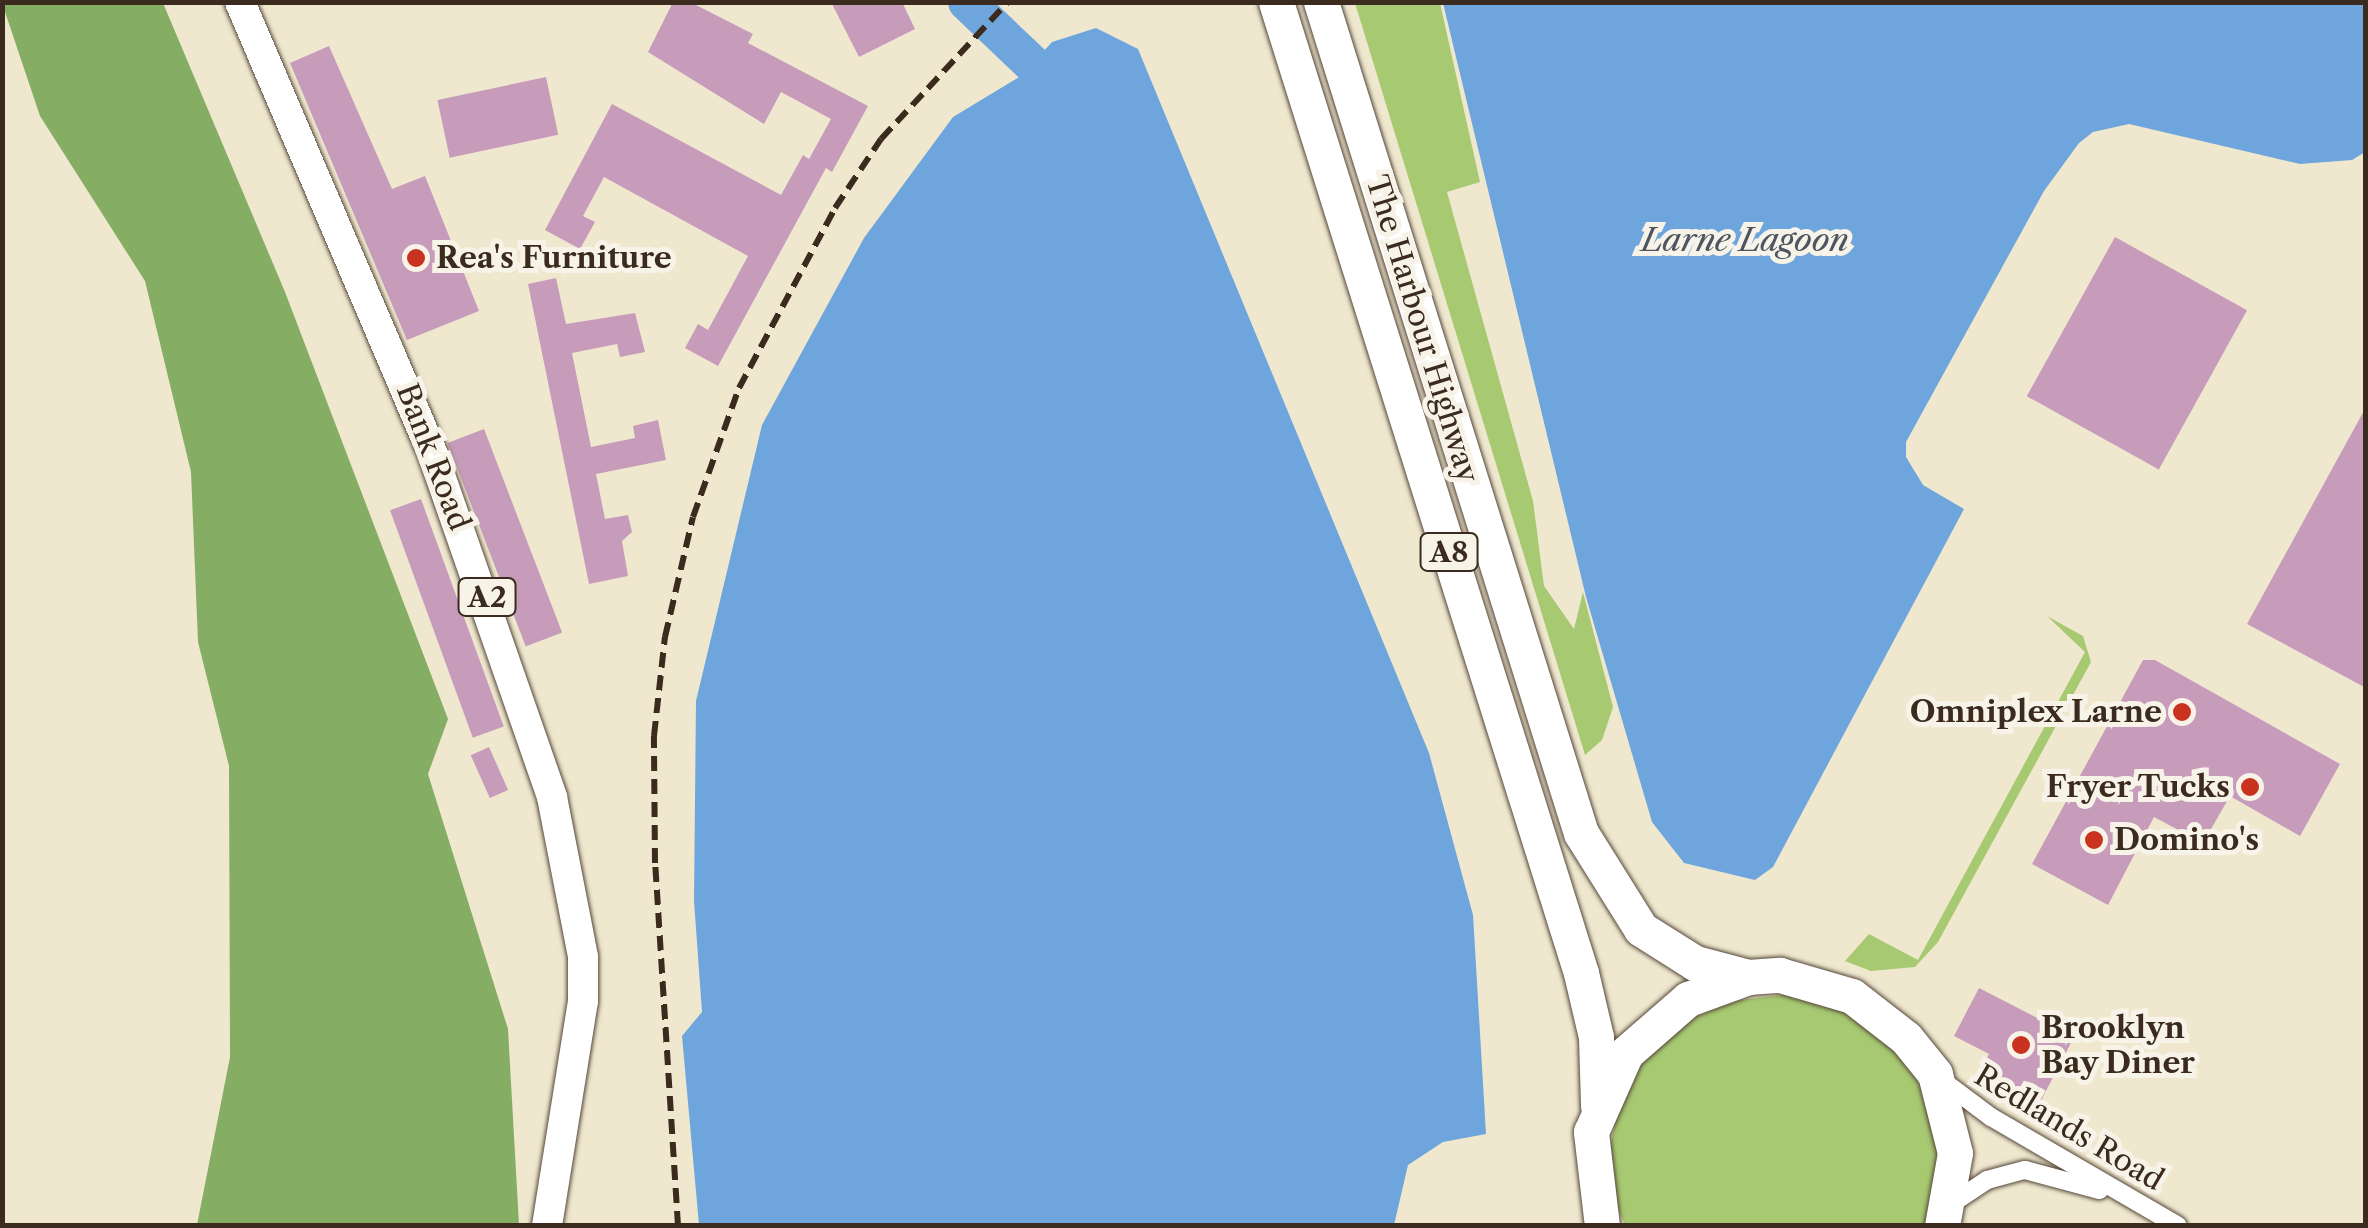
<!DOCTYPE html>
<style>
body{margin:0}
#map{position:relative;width:2368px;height:1228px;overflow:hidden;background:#efe8cf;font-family:"Libre Caslon Text",serif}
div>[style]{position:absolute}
.green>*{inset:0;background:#a7c972}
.forest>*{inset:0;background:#85ad64}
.water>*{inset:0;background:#6da5dc}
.river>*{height:38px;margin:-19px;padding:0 19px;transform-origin:19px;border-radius:19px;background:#6da5dc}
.building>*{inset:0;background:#c79cbb;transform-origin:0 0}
.roads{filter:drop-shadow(0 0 2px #564639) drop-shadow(0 0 2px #564639)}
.street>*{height:18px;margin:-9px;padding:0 9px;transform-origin:9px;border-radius:9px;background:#fff}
.primary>*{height:30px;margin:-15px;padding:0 15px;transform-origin:15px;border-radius:15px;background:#fff}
.highway>*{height:35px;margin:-17.5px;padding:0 17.5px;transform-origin:17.5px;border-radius:17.5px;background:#fff}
.rail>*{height:6px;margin-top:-3px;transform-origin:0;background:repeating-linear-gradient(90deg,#3b2a1e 0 15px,transparent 0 23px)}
.dots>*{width:28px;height:28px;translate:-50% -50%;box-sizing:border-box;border:5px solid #f7f3e8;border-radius:50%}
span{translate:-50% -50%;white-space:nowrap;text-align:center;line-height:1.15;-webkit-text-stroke:10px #f7f3e8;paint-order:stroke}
.shield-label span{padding:2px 8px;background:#f7f3e8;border:2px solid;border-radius:8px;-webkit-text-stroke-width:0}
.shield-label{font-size:28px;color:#3b2a1e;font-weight:700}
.poi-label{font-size:30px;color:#3b2a1e;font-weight:700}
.left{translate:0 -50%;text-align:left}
.right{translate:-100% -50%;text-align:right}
.street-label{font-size:30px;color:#3b2a1e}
.water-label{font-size:32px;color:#4c5560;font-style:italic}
.frame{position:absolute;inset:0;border:5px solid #3b2a1e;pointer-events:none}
</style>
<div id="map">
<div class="green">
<i style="clip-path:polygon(1355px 3px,1440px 3px,1480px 182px,1447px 192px,1533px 501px,1544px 586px,1574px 629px,1583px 592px,1613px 707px,1602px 740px,1585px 755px)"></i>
<i style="clip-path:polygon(2047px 616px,2083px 636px,2091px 662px,1938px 942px,1915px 967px,1871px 971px,1845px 961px,1869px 934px,1918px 960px,2085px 652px)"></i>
<i style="clip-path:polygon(1783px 995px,1834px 1007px,1879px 1033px,1913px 1071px,1934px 1119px,1939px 1176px,1925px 1225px,1625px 1225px,1615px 1203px,1609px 1152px,1620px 1101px,1646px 1056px,1684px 1022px,1732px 1001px)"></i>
</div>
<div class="forest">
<i style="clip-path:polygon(2px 3px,163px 3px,285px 292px,448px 719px,428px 774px,508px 1029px,519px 1225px,197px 1225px,230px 1057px,229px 766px,198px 642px,191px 472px,145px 281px,40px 116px)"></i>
</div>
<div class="water">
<i style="clip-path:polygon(1443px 3px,2365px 3px,2365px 152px,2352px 160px,2300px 164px,2129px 124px,2093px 132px,2079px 143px,2044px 191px,1906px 442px,1906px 457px,1923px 485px,1964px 509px,1773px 867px,1755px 880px,1684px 863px,1652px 822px,1586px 597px)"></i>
<i style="clip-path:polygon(1096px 28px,1138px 49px,1429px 753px,1473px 915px,1486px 1134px,1443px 1142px,1408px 1165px,1394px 1225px,699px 1225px,682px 1036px,702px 1012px,694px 901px,696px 701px,762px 425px,864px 238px,953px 117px,1021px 76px,1052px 42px)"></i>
</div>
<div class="river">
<i style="left:967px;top:2px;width:90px;rotate:43.6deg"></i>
</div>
<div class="building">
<i style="clip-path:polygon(673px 2px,690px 2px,753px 34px,748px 43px,868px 106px,832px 172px,826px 168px,718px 366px,685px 348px,698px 324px,708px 330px,748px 256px,604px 177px,583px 216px,595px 222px,580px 249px,545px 230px,612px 104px,781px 195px,803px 155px,809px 159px,831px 119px,781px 92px,764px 124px,648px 52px)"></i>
<i style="clip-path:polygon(831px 2px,902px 2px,915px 29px,859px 57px)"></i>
<i style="clip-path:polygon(329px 46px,392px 189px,425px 176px,479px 311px,407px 340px,290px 63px)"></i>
<i style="left:546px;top:77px;width:59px;height:111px;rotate:78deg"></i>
<i style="left:2115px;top:237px;width:151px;height:182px;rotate:29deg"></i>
<i style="clip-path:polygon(556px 278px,566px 324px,635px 313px,645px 352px,620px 357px,617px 344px,572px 353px,591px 447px,635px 438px,633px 426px,658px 420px,666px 460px,596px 474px,605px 519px,628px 515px,632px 532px,622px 541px,628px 576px,589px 584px,528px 284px)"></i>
<i style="clip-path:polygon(2366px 407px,2366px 688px,2247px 624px)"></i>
<i style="left:484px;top:429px;width:218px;height:39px;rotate:69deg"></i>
<i style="left:421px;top:499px;width:242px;height:33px;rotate:70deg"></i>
<i style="clip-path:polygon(2143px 660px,2155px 660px,2340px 764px,2300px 836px,2230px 796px,2203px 843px,2154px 817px,2108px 905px,2032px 864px)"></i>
<i style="left:489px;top:747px;width:47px;height:20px;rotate:66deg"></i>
<i style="clip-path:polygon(1979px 988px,2074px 1037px,2032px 1118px,2011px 1107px,2016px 1098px,1999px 1089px,2004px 1079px,1982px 1068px,1989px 1054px,1954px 1036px)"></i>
</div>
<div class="roads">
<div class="street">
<i style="left:1943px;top:1081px;width:60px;rotate:36.9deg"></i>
<i style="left:1991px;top:1117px;width:216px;rotate:30.2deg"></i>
<i style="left:1951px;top:1204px;width:43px;rotate:-33.7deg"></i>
<i style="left:1987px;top:1180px;width:39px;rotate:-15deg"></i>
<i style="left:2025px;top:1170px;width:77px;rotate:15.1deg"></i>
</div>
<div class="primary">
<i style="left:240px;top:2px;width:492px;rotate:66.9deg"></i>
<i style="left:433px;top:455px;width:362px;rotate:70.8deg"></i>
<i style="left:552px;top:797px;width:163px;rotate:79deg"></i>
<i style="left:583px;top:957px;width:44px;rotate:90deg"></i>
<i style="left:583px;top:1001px;width:228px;rotate:99.1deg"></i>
</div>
<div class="highway">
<i style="left:1276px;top:2px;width:1018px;rotate:72.56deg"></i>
<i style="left:1581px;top:973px;width:66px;rotate:76.8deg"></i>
<i style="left:1596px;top:1037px;width:69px;rotate:88.3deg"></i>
<i style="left:1321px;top:2px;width:871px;rotate:72.63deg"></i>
<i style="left:1581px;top:833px;width:113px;rotate:58deg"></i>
<i style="left:1641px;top:929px;width:64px;rotate:32.2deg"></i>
<i style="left:1695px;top:963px;width:55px;rotate:14.8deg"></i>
<i style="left:1602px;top:1226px;width:95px;rotate:-96.7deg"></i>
<i style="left:1591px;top:1132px;width:86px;rotate:-66.1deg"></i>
<i style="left:1626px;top:1053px;width:82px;rotate:-41.1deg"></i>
<i style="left:1688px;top:999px;width:64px;rotate:-20.1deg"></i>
<i style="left:1748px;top:977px;width:32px;rotate:-4deg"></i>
<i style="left:1780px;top:975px;width:75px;rotate:16.3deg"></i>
<i style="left:1852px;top:996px;width:68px;rotate:37.9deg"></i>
<i style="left:1906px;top:1038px;width:46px;rotate:51.1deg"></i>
<i style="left:1935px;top:1074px;width:81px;rotate:75.8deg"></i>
<i style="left:1955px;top:1153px;width:74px;rotate:100.1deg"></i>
</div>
</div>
<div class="rail">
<i style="left:678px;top:1226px;width:364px;rotate:-93.6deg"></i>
<i style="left:655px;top:863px;width:127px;rotate:-90.5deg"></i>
<i style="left:654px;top:736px;width:100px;rotate:-83.7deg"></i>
<i style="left:665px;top:637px;width:123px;rotate:-76.9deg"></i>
<i style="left:693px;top:517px;width:137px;rotate:-70.4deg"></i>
<i style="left:739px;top:388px;width:204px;rotate:-61.9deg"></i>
<i style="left:835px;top:208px;width:83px;rotate:-56.3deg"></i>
<i style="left:881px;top:139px;width:187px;rotate:-47.2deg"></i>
</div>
<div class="dots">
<i style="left:416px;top:258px;background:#c8321e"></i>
<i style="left:2182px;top:712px;background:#c8321e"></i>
<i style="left:2250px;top:787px;background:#c8321e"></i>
<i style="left:2094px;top:840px;background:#c8321e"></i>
<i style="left:2021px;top:1045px;background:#c8321e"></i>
</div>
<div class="shield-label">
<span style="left:1449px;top:552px">A8</span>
<span style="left:487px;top:597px">A2</span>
</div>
<div class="poi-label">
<span class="left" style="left:436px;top:258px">Rea's Furniture</span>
<span class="right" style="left:2162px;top:712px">Omniplex Larne</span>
<span class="right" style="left:2230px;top:787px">Fryer Tucks</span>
<span class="left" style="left:2114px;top:840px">Domino's</span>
<span class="left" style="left:2041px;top:1045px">Brooklyn<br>Bay Diner</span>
</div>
<div class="street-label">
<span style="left:1422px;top:329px;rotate:73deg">The Harbour Highway</span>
<span style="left:433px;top:457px;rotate:69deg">Bank Road</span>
<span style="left:2069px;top:1128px;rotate:31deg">Redlands Road</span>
</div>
<div class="water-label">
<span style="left:1745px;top:240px">Larne Lagoon</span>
</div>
<div class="frame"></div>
</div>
